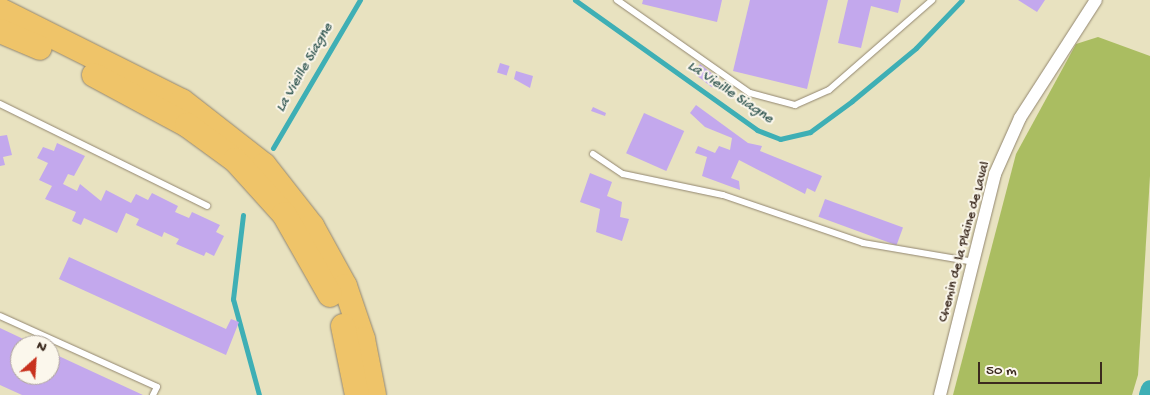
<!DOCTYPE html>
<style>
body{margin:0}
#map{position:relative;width:1150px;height:395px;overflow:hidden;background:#e8e2c0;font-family:"Gochi Hand",sans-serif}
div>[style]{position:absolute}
.green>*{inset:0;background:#aabd61}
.stream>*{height:5px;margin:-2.5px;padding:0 2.5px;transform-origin:2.5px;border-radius:2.5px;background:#3eafb5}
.canal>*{height:18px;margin:-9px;padding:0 9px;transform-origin:9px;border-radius:9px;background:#3eafb5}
.building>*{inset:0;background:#c3a8ed;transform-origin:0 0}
.roads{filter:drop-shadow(0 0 1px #92866f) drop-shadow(0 0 1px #92866f)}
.service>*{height:6px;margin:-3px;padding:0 3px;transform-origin:3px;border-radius:3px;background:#fff}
.minor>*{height:12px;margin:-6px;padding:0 6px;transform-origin:6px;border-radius:6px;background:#fff}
.motorway>*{height:24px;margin:-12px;padding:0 12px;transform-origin:12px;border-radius:12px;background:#efc469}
span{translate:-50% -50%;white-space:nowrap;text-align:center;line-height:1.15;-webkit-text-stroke:4px #fbf7ec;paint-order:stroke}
.street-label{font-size:14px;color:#3b2a1e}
.water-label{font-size:15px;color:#3c5f5a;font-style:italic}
.north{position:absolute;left:10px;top:335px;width:50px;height:50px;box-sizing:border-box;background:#fbf7ec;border:1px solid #aea59a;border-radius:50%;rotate:26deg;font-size:14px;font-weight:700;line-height:20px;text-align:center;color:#3b2a1e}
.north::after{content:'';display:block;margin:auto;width:18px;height:22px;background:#c8321e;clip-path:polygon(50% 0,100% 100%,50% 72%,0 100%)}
.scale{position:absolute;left:978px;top:362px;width:124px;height:22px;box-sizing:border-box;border:2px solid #3b2a1e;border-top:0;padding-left:6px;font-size:15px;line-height:18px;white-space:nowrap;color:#3b2a1e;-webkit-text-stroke:4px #fbf7ec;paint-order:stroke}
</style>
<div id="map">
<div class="green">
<i style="clip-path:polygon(1098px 37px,1150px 56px,1150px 176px,1138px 375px,1132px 395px,953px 395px,1016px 154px,1076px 44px)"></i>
</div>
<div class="stream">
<i style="left:575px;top:0;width:224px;rotate:35.5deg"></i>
<i style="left:757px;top:130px;width:25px;rotate:21deg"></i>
<i style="left:780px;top:139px;width:31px;rotate:-13deg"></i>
<i style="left:810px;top:132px;width:52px;rotate:-36.4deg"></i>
<i style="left:852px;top:101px;width:83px;rotate:-39.6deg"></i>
<i style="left:916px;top:48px;width:66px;rotate:-46.2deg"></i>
<i style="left:273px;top:148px;width:172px;rotate:-59.6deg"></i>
<i style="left:243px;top:215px;width:85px;rotate:96.8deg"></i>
<i style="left:233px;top:299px;width:99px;rotate:74.8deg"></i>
</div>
<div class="canal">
<i style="left:1148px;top:395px;width:6px;rotate:-72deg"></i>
</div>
<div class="building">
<i style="clip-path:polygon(643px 0,722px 0,717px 22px,642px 4px)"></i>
<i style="clip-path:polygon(750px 0,828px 0,807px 89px,733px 71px)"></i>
<i style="clip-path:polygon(848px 0,901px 0,898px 13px,871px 6px,861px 48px,838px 43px)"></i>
<i style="clip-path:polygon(1018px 0,1045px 0,1037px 12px)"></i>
<i style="left:500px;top:63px;width:10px;height:10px;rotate:17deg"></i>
<i style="left:700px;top:64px;width:24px;height:11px;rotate:38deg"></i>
<i style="clip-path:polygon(516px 71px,533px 76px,530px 88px,514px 79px)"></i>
<i style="clip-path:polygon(696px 105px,748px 143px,762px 146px,760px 151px,822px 176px,815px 192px,807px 188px,805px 194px,739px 160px,731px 178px,739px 181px,740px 190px,702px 176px,707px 157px,695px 153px,698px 146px,715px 153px,719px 146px,730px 150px,732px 138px,705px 127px,690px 113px)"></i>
<i style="clip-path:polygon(593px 107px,606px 113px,605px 116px,591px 111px)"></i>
<i style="left:644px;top:113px;width:44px;height:44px;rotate:24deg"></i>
<i style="clip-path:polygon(7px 135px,12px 155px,3px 157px,5px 165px,0 166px,0 136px)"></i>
<i style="clip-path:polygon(57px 143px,85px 156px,74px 176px,68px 174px,63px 184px,77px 191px,80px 184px,101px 201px,106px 190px,131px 203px,136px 194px,148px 200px,152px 193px,178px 206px,175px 212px,189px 218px,192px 212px,220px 225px,216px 232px,224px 236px,214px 256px,206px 252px,204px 256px,176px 244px,179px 239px,164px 232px,162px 237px,136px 225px,139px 219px,126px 213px,117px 233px,84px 218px,81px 225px,72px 221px,76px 212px,45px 199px,52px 186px,39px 180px,48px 163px,37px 158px,43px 147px,54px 151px)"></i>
<i style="clip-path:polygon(590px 173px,612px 182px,607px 196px,622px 202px,620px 217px,629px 219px,622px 241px,596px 232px,600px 209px,580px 202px)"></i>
<i style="left:825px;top:199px;width:83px;height:19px;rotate:20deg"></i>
<i style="clip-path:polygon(69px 257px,226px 329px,231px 319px,239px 322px,226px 355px,59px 279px)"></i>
<i style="clip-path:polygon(0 328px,36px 345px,20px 345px,20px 375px,50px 375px,50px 352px,143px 395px,22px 395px,0 385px)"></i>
</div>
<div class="roads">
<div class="service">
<i style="left:617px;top:0;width:162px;rotate:35deg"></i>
<i style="left:750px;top:93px;width:47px;rotate:14.9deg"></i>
<i style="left:795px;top:105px;width:37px;rotate:-24deg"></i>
<i style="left:829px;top:90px;width:137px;rotate:-41.1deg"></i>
<i style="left:0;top:104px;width:231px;rotate:26.2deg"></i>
<i style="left:593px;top:154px;width:36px;rotate:34deg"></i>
<i style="left:623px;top:174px;width:102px;rotate:11.9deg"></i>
<i style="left:723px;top:195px;width:148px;rotate:18.9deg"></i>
<i style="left:863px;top:243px;width:113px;rotate:9.7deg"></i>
<i style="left:0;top:316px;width:172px;rotate:24.3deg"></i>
<i style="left:157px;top:387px;width:9px;rotate:117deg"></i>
</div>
<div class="minor">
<i style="left:940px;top:395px;width:228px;rotate:-76deg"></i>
<i style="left:995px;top:174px;width:61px;rotate:-65.9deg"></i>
<i style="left:1020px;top:118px;width:140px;rotate:-57.2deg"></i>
</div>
<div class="motorway">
<i style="left:0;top:10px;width:203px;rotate:26.6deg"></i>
<i style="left:182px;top:101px;width:104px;rotate:38deg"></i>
<i style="left:264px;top:165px;width:78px;rotate:51.8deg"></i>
<i style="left:312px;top:226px;width:68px;rotate:61.2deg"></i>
<i style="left:345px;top:286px;width:56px;rotate:71.2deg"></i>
<i style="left:363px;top:339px;width:57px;rotate:78.9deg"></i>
<i style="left:0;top:31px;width:43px;rotate:23deg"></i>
<i style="left:94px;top:75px;width:106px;rotate:28.3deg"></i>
<i style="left:187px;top:125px;width:59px;rotate:36.1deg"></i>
<i style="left:235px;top:160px;width:73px;rotate:47.8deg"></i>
<i style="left:284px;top:214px;width:93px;rotate:60.4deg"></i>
<i style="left:343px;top:326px;width:70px;rotate:78.5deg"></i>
</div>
</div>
<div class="street-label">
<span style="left:965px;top:242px;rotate:-75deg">Chemin de la Plaine de Laval</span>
</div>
<div class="water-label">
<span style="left:305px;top:68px;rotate:-60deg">La Vieille Siagne</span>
<span style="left:730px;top:93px;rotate:34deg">La Vieille Siagne</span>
</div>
<div class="north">N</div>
<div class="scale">50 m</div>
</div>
